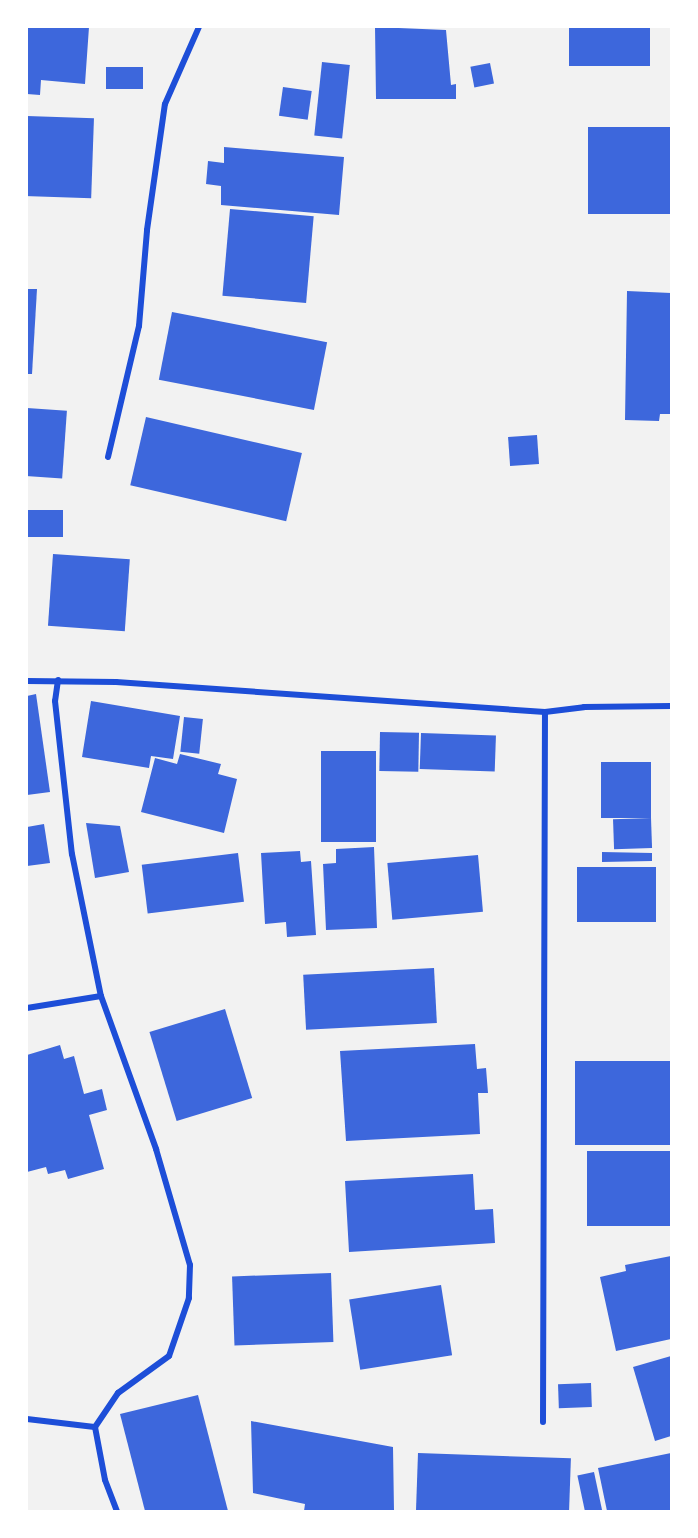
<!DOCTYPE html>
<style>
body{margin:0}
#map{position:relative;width:698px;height:1538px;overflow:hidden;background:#f2f2f2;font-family:"PT Serif",serif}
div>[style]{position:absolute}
.building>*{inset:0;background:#3d67dc;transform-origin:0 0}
.minor>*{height:6px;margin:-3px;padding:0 3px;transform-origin:3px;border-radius:3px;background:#1d4ed8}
span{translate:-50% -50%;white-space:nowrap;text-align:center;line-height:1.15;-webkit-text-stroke:6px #fff;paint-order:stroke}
.frame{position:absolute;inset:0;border:28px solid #fff;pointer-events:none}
</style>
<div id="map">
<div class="building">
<i style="clip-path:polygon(27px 27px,89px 27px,85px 84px,41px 80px,40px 95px,27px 94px)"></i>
<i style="clip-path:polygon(375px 27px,446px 30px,451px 85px,456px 84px,456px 99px,376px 99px)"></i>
<i style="left:569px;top:27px;width:81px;height:39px"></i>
<i style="left:322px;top:62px;width:28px;height:74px;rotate:6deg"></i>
<i style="left:490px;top:63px;width:21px;height:20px;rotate:79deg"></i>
<i style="left:106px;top:67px;width:37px;height:22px"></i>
<i style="left:283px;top:87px;width:29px;height:29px;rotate:8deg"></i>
<i style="left:27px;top:116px;width:67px;height:80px;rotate:2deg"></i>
<i style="left:671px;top:127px;width:87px;height:83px;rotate:90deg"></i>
<i style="clip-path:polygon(224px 147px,344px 157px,339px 215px,221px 205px,221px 186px,206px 184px,208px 161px,224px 163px)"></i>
<i style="left:230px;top:209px;width:84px;height:87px;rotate:5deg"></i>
<i style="clip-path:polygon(27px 289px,37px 289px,32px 374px,27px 374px)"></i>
<i style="clip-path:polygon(627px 291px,671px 293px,671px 414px,660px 414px,659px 421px,625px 420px)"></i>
<i style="left:172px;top:312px;width:158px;height:69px;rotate:11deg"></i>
<i style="left:27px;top:408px;width:40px;height:68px;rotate:4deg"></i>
<i style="left:146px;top:417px;width:160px;height:70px;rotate:13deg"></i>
<i style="left:537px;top:435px;width:29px;height:29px;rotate:86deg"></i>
<i style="left:27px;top:510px;width:36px;height:27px"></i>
<i style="left:53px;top:554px;width:77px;height:72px;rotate:4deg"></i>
<i style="clip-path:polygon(36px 694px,50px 792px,27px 795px,27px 696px)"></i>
<i style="clip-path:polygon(91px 701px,180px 716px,173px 759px,151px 756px,149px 768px,82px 757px)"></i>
<i style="left:184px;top:717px;width:19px;height:35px;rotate:6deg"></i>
<i style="left:380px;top:732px;width:39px;height:39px;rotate:1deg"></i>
<i style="left:421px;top:733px;width:75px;height:36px;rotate:2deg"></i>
<i style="left:321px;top:751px;width:55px;height:91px"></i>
<i style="clip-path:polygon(180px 754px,221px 764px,218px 774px,237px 779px,224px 833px,141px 812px,155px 758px,177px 764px)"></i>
<i style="left:601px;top:762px;width:50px;height:56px"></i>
<i style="left:651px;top:818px;width:30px;height:38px;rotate:88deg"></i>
<i style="clip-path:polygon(86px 823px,120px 826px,129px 872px,95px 878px)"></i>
<i style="clip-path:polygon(44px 824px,50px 863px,27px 866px,27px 827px)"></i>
<i style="clip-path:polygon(374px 847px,377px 928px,326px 930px,323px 864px,336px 863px,336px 849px)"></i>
<i style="clip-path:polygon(300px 851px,301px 862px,311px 861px,316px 935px,287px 937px,286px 922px,265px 924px,261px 853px)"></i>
<i style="clip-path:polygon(602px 852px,652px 853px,652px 861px,602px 862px)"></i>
<i style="left:238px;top:853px;width:49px;height:97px;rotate:83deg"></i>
<i style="left:478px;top:855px;width:57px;height:91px;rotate:85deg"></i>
<i style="left:577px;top:867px;width:79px;height:55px"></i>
<i style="left:434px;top:968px;width:55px;height:131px;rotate:87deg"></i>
<i style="left:225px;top:1009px;width:93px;height:79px;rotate:73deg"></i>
<i style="clip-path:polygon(475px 1044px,477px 1069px,486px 1068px,488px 1093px,478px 1093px,480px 1134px,346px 1141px,340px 1051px)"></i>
<i style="clip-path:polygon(60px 1045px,64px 1059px,74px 1056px,84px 1094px,102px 1089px,107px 1110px,89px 1115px,104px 1169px,68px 1179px,65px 1170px,48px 1174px,46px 1167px,27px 1172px,27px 1055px)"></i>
<i style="left:671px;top:1061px;width:84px;height:96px;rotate:90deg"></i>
<i style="left:671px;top:1151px;width:75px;height:84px;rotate:90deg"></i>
<i style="clip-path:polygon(473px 1174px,475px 1210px,493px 1209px,495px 1243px,349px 1252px,345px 1181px)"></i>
<i style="clip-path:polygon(671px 1256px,671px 1339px,616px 1351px,600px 1277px,626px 1271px,625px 1265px)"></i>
<i style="left:331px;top:1273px;width:69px;height:99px;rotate:88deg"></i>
<i style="left:441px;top:1285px;width:71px;height:93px;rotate:81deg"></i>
<i style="clip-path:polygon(671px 1356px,671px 1436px,655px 1441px,633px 1367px)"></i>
<i style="left:591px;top:1383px;width:24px;height:33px;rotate:88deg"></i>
<i style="clip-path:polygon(198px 1395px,228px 1511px,145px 1511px,120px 1414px)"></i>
<i style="clip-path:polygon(251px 1421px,393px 1447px,394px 1511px,304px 1511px,305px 1504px,253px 1493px)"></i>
<i style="left:418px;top:1453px;width:153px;height:58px;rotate:2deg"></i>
<i style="clip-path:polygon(671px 1453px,671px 1511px,607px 1511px,598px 1468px)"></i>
<i style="left:594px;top:1472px;width:40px;height:17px;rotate:78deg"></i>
</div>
<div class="minor">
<i style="left:108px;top:457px;width:135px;rotate:-76.7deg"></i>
<i style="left:139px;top:326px;width:96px;rotate:-85.2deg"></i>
<i style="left:147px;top:230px;width:127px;rotate:-81.9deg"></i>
<i style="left:165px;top:104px;width:84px;rotate:-66.2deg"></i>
<i style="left:58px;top:680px;width:21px;rotate:98deg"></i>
<i style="left:55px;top:701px;width:154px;rotate:83.7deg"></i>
<i style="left:72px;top:854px;width:145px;rotate:78.5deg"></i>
<i style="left:101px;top:996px;width:163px;rotate:70.2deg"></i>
<i style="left:156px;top:1149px;width:121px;rotate:73.7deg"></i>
<i style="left:190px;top:1265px;width:33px;rotate:92deg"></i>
<i style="left:189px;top:1298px;width:61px;rotate:109deg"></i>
<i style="left:169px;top:1356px;width:63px;rotate:144deg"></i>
<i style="left:118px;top:1393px;width:41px;rotate:124.1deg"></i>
<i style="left:95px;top:1427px;width:54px;rotate:79.3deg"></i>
<i style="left:105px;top:1480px;width:33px;rotate:69deg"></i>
<i style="left:27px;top:681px;width:89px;rotate:0.6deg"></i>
<i style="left:116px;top:682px;width:430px;rotate:4deg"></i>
<i style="left:545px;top:712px;width:39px;rotate:-7deg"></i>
<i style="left:584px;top:707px;width:87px;rotate:-0.7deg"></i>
<i style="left:27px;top:1008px;width:75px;rotate:-9.2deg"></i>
<i style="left:27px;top:1419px;width:68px;rotate:6.7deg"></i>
<i style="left:543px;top:1422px;width:710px;rotate:-89.84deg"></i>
</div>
<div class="frame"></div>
</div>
